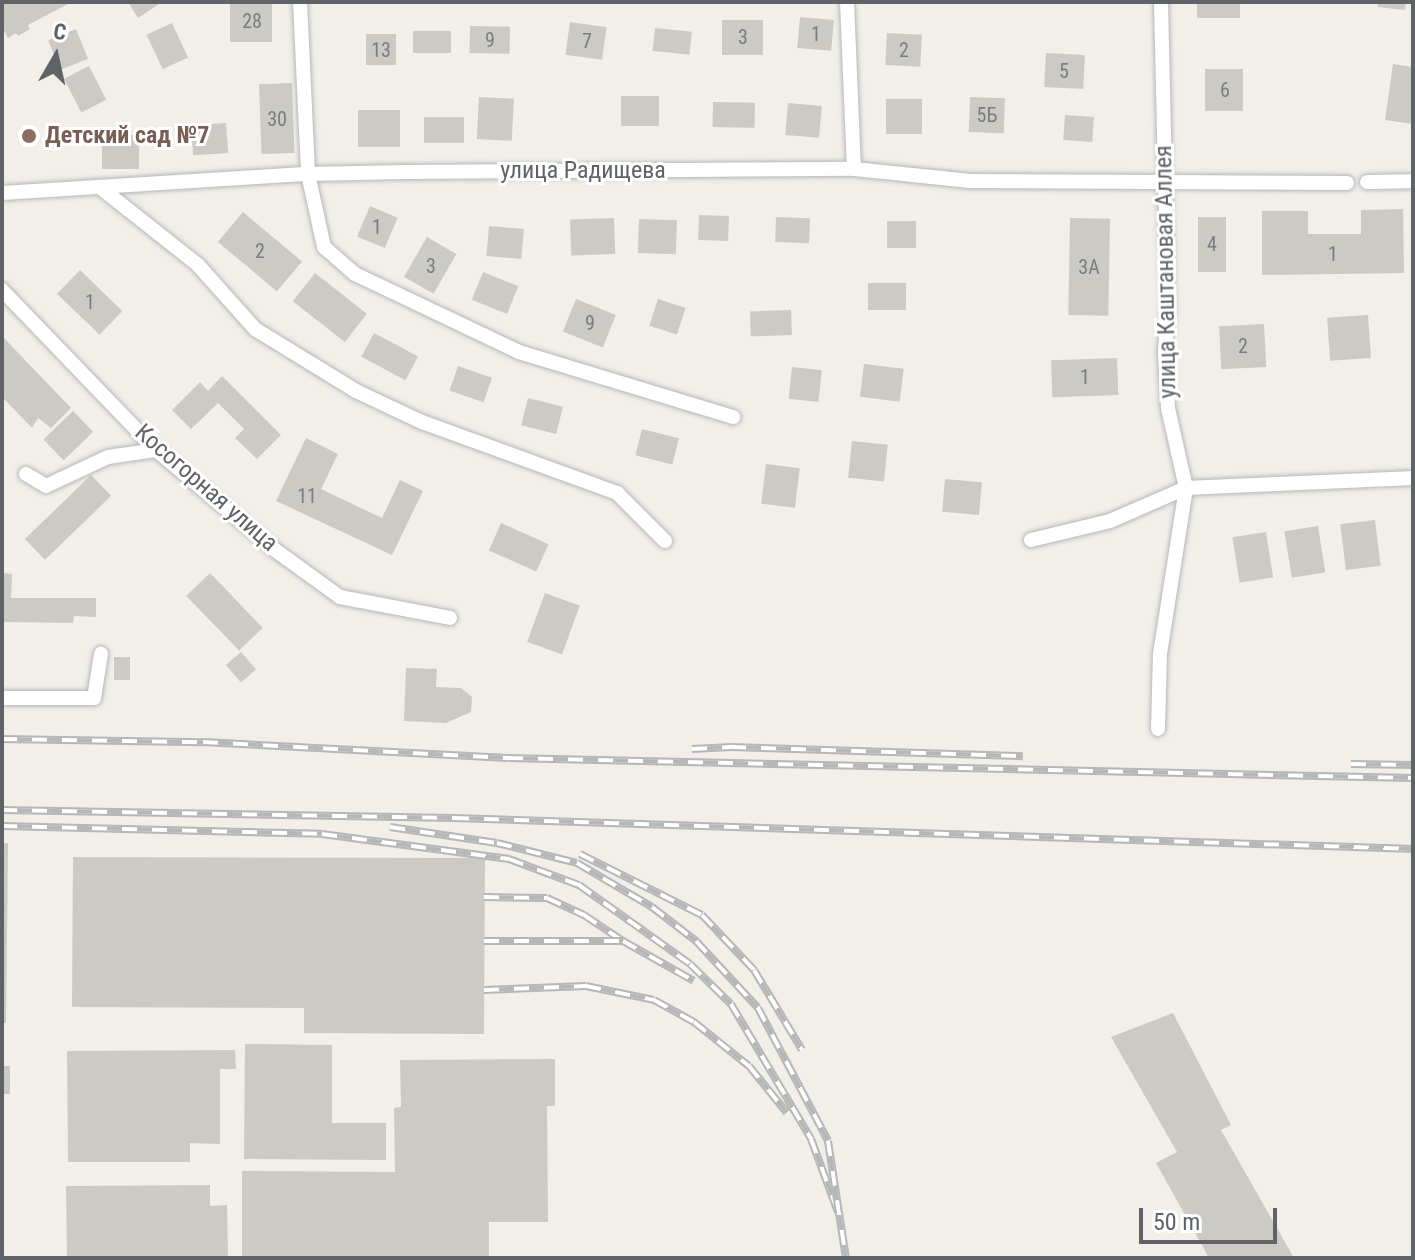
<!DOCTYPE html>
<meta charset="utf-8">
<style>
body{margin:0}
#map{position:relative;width:1415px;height:1260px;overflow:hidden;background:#f1efe8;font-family:"Roboto Condensed",sans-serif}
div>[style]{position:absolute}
.building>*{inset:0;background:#cccac5;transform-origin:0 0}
.roads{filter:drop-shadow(0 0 2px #b5b8bc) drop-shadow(0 0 2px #b5b8bc)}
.street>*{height:14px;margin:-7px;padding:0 7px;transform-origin:7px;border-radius:7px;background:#fff}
.rail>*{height:8px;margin-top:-4px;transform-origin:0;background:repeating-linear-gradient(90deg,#fff 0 15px,#b6b7b8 0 30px);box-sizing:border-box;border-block:2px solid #b6b7b8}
.dots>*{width:22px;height:22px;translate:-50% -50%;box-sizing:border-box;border:4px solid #fff;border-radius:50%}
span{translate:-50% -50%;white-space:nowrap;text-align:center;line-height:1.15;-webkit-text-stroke:6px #fff;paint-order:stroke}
.number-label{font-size:20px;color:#7a7d7f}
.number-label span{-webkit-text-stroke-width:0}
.education-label{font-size:24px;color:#785e54;font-weight:700}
.left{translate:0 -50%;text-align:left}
.street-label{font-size:24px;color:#5f6368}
.frame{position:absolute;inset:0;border:4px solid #5f6368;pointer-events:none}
.north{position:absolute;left:16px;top:16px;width:80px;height:80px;-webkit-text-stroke:6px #fff;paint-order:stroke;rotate:9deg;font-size:22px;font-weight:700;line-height:32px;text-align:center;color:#5f6368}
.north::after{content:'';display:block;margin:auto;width:28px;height:36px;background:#5f6368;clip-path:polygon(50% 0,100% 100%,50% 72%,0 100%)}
.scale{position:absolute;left:1139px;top:1208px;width:138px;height:36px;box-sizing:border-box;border:4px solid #5f6368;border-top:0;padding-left:10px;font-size:24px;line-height:28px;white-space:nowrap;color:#5f6368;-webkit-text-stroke:6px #fff;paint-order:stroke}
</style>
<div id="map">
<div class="building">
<i style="clip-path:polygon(2px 2px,72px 2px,28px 25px,30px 29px,18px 36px,16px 33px,8px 38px,2px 27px)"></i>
<i style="clip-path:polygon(128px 2px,162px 2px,138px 18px)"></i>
<i style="left:230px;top:2px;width:42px;height:40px"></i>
<i style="left:1197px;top:2px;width:43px;height:16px"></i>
<i style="clip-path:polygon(1378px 2px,1406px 2px,1405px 10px,1378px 7px)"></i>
<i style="left:800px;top:17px;width:34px;height:31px;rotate:5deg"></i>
<i style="left:722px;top:20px;width:41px;height:35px"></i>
<i style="left:570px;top:22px;width:37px;height:33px;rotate:8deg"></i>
<i style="left:172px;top:23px;width:38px;height:28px;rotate:65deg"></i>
<i style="left:470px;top:26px;width:40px;height:27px;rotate:1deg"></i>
<i style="left:655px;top:28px;width:37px;height:23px;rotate:6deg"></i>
<i style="left:76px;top:29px;width:32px;height:30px;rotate:68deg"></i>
<i style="left:413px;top:31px;width:38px;height:22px"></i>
<i style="left:887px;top:33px;width:35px;height:32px;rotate:3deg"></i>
<i style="left:366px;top:34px;width:30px;height:31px"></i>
<i style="left:1046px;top:53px;width:39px;height:34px;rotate:3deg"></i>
<i style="clip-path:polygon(1393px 64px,1413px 67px,1413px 124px,1385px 120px)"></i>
<i style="left:89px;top:66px;width:38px;height:28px;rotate:63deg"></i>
<i style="left:1205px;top:69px;width:38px;height:42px"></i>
<i style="left:292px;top:83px;width:70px;height:33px;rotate:88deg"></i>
<i style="left:659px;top:96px;width:30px;height:38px;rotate:90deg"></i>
<i style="left:479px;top:97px;width:35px;height:42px;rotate:3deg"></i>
<i style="left:970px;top:97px;width:35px;height:35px;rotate:2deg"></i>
<i style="left:886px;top:99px;width:36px;height:35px"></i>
<i style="left:713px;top:102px;width:42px;height:25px;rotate:1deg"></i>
<i style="left:788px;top:103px;width:34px;height:32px;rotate:5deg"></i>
<i style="left:358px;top:110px;width:42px;height:37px"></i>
<i style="left:1065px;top:115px;width:29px;height:25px;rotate:4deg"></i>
<i style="left:424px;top:117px;width:40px;height:26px"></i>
<i style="left:226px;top:123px;width:30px;height:35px;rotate:86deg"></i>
<i style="left:102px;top:135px;width:37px;height:34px"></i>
<i style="left:370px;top:206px;width:30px;height:33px;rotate:23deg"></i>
<i style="clip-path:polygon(1403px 209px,1404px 273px,1262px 275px,1262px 211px,1308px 211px,1308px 234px,1361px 234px,1361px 210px)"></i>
<i style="left:243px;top:212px;width:77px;height:39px;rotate:40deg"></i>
<i style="left:699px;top:215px;width:30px;height:25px;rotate:2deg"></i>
<i style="left:776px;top:217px;width:34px;height:25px;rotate:2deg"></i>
<i style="left:1198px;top:217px;width:28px;height:55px"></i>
<i style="left:614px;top:218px;width:36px;height:44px;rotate:88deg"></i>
<i style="left:1070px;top:218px;width:40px;height:97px;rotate:1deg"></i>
<i style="left:639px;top:219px;width:38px;height:34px;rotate:2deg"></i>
<i style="left:887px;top:221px;width:29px;height:27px"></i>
<i style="left:489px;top:226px;width:35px;height:30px;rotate:5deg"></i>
<i style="left:427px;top:237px;width:34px;height:46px;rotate:30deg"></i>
<i style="left:80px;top:270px;width:59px;height:33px;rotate:44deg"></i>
<i style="left:483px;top:272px;width:38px;height:30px;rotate:22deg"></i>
<i style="left:315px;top:273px;width:66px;height:36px;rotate:38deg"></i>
<i style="left:868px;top:283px;width:38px;height:27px"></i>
<i style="left:576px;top:299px;width:43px;height:35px;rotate:22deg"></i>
<i style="left:658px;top:299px;width:29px;height:28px;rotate:18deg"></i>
<i style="left:791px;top:310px;width:25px;height:41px;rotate:88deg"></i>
<i style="left:1368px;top:315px;width:43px;height:41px;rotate:86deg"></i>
<i style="left:1264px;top:324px;width:43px;height:45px;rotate:87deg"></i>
<i style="left:374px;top:333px;width:50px;height:27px;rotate:28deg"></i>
<i style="clip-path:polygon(2px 336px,71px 408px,51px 428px,38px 418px,32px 428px,2px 397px)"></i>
<i style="left:1117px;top:358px;width:37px;height:66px;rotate:88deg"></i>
<i style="left:864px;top:364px;width:40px;height:33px;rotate:7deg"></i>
<i style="left:458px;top:366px;width:36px;height:26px;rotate:19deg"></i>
<i style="left:792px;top:367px;width:30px;height:32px;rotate:6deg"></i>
<i style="clip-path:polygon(222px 376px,281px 435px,257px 459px,235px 438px,244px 429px,218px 403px,191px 429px,172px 410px,200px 382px,208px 391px)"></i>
<i style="left:528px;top:398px;width:36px;height:28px;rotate:14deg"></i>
<i style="left:73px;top:411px;width:29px;height:41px;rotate:46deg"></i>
<i style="left:642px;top:429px;width:38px;height:27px;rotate:14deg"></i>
<i style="clip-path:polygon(306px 438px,338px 454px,321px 489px,382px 518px,400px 480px,423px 491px,392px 555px,276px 501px)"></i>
<i style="left:852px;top:441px;width:36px;height:37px;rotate:6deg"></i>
<i style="left:766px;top:464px;width:34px;height:40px;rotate:7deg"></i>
<i style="left:91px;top:475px;width:29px;height:92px;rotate:46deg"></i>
<i style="left:945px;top:479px;width:37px;height:33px;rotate:5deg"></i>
<i style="left:1375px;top:520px;width:46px;height:35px;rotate:83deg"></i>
<i style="left:501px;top:523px;width:52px;height:30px;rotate:24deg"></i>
<i style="left:1318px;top:526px;width:47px;height:34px;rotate:81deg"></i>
<i style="left:1266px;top:532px;width:46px;height:34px;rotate:81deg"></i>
<i style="clip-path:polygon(2px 573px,12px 574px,11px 598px,96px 598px,96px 617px,74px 616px,73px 623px,2px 622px)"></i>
<i style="left:210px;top:573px;width:76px;height:33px;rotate:46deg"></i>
<i style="left:545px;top:593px;width:37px;height:52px;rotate:20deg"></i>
<i style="left:241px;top:652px;width:23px;height:20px;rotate:49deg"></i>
<i style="left:114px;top:657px;width:16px;height:23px"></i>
<i style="clip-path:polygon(406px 668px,437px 669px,436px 687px,461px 688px,472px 697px,471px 712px,446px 723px,404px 721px)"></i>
<i style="clip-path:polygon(2px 843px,8px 843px,6px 1023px,2px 1023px)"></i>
<i style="clip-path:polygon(73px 857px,485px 858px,484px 1034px,304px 1033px,304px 1008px,72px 1007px)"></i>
<i style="clip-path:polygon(1173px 1013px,1231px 1125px,1221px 1130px,1294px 1258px,1209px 1258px,1156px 1163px,1177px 1152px,1111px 1037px)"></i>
<i style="clip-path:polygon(245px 1044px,332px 1045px,332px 1123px,386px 1123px,386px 1160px,244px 1159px)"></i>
<i style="clip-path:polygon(235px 1050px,236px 1069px,220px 1069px,220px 1144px,190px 1143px,190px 1162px,68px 1162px,67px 1051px)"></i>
<i style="clip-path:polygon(555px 1059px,555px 1106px,547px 1106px,548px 1222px,489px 1222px,489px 1258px,242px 1258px,242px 1171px,395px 1172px,394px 1108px,401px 1107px,400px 1060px)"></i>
<i style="left:2px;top:1066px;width:8px;height:28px"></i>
<i style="clip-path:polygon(210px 1185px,210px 1206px,227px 1205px,228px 1258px,67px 1258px,66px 1186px)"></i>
</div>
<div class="roads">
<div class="street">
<i style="left:300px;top:2px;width:172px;rotate:87.3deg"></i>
<i style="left:308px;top:174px;width:75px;rotate:77.6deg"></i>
<i style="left:324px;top:247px;width:41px;rotate:41.1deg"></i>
<i style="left:355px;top:274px;width:182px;rotate:25.4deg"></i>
<i style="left:519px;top:352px;width:224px;rotate:16.9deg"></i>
<i style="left:847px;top:2px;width:167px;rotate:87.6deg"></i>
<i style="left:1367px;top:182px;width:46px;rotate:-1.2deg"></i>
<i style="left:101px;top:188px;width:124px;rotate:38.4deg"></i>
<i style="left:198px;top:265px;width:86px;rotate:48.3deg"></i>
<i style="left:255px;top:329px;width:119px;rotate:31.5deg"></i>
<i style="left:356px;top:391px;width:73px;rotate:25.2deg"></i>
<i style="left:422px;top:422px;width:208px;rotate:20deg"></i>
<i style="left:617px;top:493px;width:68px;rotate:45deg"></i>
<i style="left:2px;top:193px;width:307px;rotate:-3.6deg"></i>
<i style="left:308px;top:174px;width:96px;rotate:-1.2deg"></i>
<i style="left:404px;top:172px;width:450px;rotate:-0.4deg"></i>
<i style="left:854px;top:169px;width:117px;rotate:5.9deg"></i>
<i style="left:970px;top:181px;width:377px;rotate:0.3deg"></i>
<i style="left:2px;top:290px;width:222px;rotate:46.1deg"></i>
<i style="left:156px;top:450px;width:155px;rotate:40deg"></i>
<i style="left:275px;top:550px;width:80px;rotate:35.9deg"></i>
<i style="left:340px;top:597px;width:112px;rotate:10.8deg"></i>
<i style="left:26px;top:474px;width:23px;rotate:31deg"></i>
<i style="left:46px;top:486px;width:68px;rotate:-25.1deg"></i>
<i style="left:108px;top:457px;width:49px;rotate:-8.3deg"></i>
<i style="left:1031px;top:540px;width:81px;rotate:-13.5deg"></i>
<i style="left:1110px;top:521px;width:83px;rotate:-23.5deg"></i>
<i style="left:1186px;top:488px;width:227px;rotate:-2.5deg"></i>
<i style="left:2px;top:698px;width:92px"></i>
<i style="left:94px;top:698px;width:45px;rotate:-81deg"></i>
<i style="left:1158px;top:729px;width:75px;rotate:-88.5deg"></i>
<i style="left:1160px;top:654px;width:168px;rotate:-81.1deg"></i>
<i style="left:1186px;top:488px;width:82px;rotate:-102.7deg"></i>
<i style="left:1168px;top:408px;width:56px;rotate:-93.1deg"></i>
<i style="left:1165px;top:352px;width:43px;rotate:-86deg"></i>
<i style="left:1168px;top:309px;width:307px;rotate:-91.3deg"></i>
</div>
</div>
<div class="rail">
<i style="left:2px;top:739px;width:201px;rotate:0.9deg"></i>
<i style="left:203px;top:742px;width:305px;rotate:3deg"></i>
<i style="left:508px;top:758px;width:905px;rotate:1.27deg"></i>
<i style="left:692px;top:749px;width:39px;rotate:-3deg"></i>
<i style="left:731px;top:747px;width:292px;rotate:1.8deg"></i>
<i style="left:1351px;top:764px;width:62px;rotate:0.9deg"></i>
<i style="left:2px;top:810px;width:452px;rotate:1deg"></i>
<i style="left:454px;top:818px;width:960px;rotate:1.85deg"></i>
<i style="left:2px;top:826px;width:320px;rotate:1.4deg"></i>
<i style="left:322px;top:834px;width:189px;rotate:7.6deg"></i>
<i style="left:509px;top:859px;width:75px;rotate:20.4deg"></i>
<i style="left:579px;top:885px;width:136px;rotate:35.4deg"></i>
<i style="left:690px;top:964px;width:57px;rotate:44.3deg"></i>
<i style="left:731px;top:1004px;width:157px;rotate:59.3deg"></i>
<i style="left:811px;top:1139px;width:78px;rotate:69.7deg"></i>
<i style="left:390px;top:827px;width:108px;rotate:8.5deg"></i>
<i style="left:497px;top:843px;width:82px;rotate:14deg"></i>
<i style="left:577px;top:863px;width:87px;rotate:30.4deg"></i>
<i style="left:652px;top:907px;width:56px;rotate:37.7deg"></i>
<i style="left:696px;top:941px;width:91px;rotate:47.2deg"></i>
<i style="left:758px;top:1008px;width:150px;rotate:62.2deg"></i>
<i style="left:828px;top:1141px;width:118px;rotate:81.3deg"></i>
<i style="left:580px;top:854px;width:136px;rotate:26.6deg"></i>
<i style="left:702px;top:915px;width:76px;rotate:46.6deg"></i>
<i style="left:754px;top:970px;width:93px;rotate:59deg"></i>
<i style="left:484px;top:897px;width:63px;rotate:0.9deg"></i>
<i style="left:547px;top:898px;width:41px;rotate:24.7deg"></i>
<i style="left:584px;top:915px;width:47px;rotate:33.7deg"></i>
<i style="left:484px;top:941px;width:139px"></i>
<i style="left:623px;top:941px;width:81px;rotate:29.4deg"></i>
<i style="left:484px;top:990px;width:102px;rotate:-2.2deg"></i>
<i style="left:586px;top:986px;width:69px;rotate:11.6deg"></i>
<i style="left:654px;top:1000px;width:46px;rotate:28.8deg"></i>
<i style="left:694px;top:1022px;width:70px;rotate:38.7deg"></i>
<i style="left:749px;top:1066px;width:60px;rotate:51deg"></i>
</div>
<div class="dots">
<i style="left:29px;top:136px;background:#8d6e63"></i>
</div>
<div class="number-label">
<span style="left:252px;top:21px">28</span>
<span style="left:816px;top:34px">1</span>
<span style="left:743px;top:37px">3</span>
<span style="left:490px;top:40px">9</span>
<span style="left:587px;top:41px">7</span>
<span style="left:381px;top:50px">13</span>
<span style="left:904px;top:50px">2</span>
<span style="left:1064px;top:71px">5</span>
<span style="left:1225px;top:90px">6</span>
<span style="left:987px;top:115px">5Б</span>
<span style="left:277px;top:119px">30</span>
<span style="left:377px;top:227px">1</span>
<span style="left:1212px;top:244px">4</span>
<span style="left:260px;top:251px">2</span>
<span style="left:1333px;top:254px">1</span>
<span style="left:431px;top:266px">3</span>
<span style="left:1089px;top:267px">3А</span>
<span style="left:90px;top:302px">1</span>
<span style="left:590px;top:323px">9</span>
<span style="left:1243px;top:346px">2</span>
<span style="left:1085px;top:377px">1</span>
<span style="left:307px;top:496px">11</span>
</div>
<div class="education-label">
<span class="left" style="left:45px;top:136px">Детский сад №7</span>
</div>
<div class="street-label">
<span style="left:583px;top:171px">улица Радищева</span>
<span style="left:1166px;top:272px;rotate:-91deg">улица Каштановая Аллея</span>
<span style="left:206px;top:488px;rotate:41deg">Косогорная улица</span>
</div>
<div class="frame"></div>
<div class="north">С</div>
<div class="scale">50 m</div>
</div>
